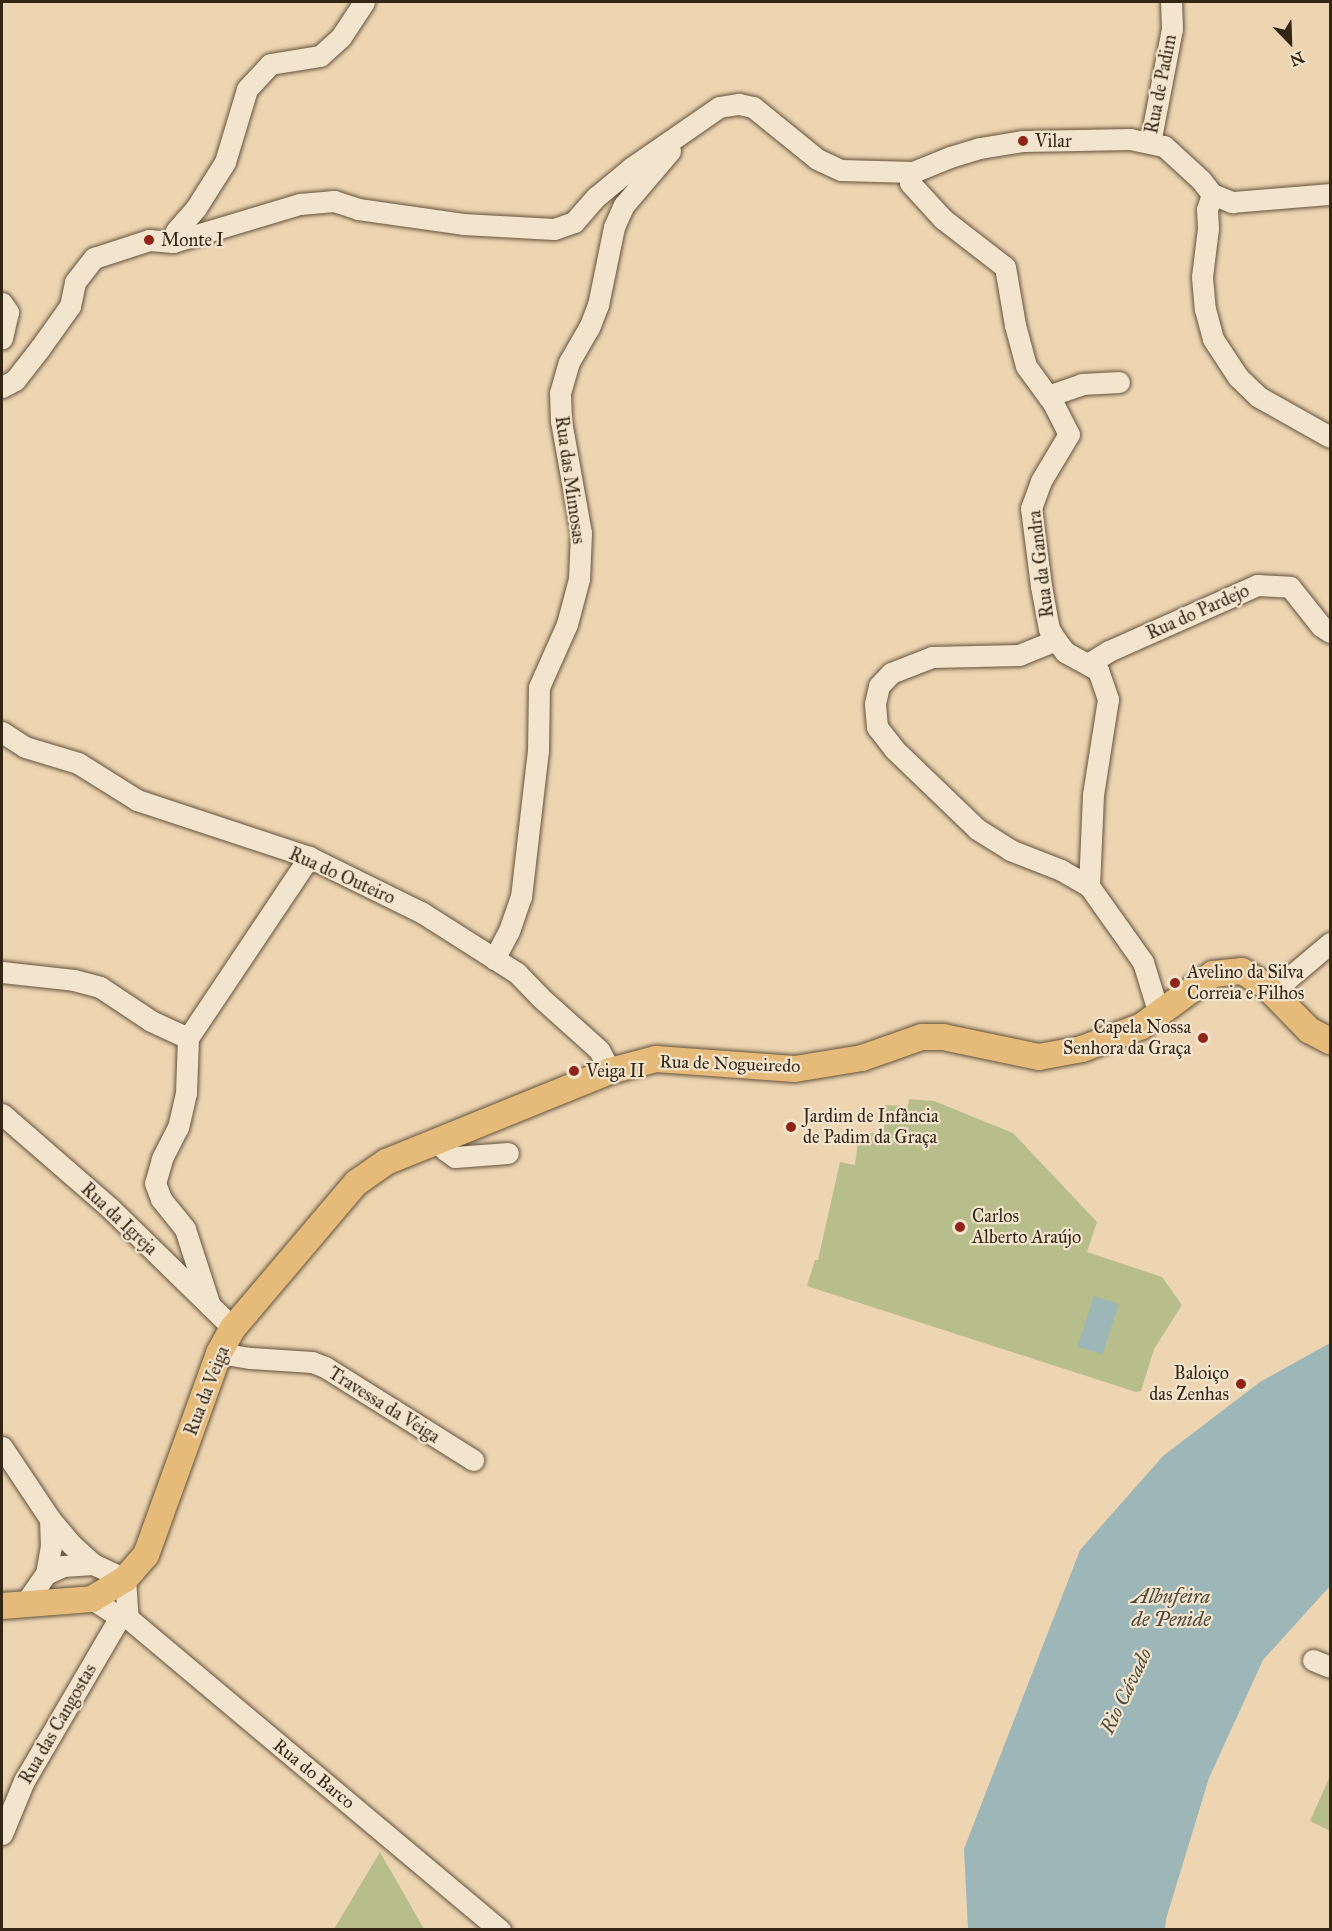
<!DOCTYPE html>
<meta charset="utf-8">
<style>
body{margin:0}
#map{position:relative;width:1332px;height:1931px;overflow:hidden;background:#edd5b2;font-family:"IM FELL Great Primer",serif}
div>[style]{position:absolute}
.green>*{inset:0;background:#b8bd8c}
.water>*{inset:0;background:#9db6b7;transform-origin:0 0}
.roads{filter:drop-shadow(0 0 2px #62523c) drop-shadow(0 0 2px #62523c)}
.minor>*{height:21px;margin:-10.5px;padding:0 10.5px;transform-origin:10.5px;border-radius:10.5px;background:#f3e4cd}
.major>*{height:26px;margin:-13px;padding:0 13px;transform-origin:13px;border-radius:13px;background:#e6ba79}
.dots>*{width:16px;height:16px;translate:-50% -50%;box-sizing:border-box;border:3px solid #f3e4cd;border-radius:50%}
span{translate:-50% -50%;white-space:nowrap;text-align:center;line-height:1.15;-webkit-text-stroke:4.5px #f3e4cd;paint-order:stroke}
.street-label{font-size:18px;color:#342615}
.poi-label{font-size:18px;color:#342615}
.left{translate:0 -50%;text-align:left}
.right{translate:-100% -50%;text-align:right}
.water-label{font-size:20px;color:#4e4a3e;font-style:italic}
.frame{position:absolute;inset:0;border:3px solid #342615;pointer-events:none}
.north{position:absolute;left:1260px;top:12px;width:60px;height:60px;-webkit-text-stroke:4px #f3e4cd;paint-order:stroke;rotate:157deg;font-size:16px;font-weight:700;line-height:24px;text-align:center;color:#342615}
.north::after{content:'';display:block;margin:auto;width:21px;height:27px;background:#342615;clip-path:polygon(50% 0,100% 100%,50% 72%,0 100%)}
</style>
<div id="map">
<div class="green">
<i style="clip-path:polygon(909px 1099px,934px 1101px,1013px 1133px,1097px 1222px,1087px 1252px,1162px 1277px,1182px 1305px,1154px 1349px,1141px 1391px,1136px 1392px,807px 1286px,815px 1260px,818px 1260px,840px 1162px,855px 1165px,859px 1133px,884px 1133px,885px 1105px,908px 1106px)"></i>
<i style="clip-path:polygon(1330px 1776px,1330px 1831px,1310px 1821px)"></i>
<i style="clip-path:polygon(380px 1852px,424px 1929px,334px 1929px)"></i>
</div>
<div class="water">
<i style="left:1094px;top:1296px;width:26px;height:53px;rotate:18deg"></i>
<i style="clip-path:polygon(1330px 1343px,1330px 1586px,1263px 1660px,1209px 1778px,1166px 1919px,1165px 1929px,968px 1929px,964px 1849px,1080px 1550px,1163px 1456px,1260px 1382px)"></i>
</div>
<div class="roads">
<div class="minor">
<i style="left:1150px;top:143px;width:116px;rotate:-79.1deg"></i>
<i style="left:1172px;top:29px;width:27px;rotate:-92deg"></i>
<i style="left:913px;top:172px;width:11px;rotate:105deg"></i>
<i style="left:910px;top:183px;width:49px;rotate:47.5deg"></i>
<i style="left:943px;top:219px;width:78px;rotate:37.7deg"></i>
<i style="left:1005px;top:267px;width:59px;rotate:80.2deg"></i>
<i style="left:1015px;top:325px;width:42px;rotate:75deg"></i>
<i style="left:1026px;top:366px;width:46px;rotate:53.9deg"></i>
<i style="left:1053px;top:403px;width:35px;rotate:63deg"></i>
<i style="left:1069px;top:434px;width:55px;rotate:120.8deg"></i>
<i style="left:1041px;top:481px;width:29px;rotate:110deg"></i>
<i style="left:1031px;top:508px;width:79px;rotate:82.7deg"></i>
<i style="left:1041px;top:586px;width:44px;rotate:79.5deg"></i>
<i style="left:1049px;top:629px;width:13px;rotate:58deg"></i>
<i style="left:1056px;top:640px;width:15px;rotate:53deg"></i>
<i style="left:1065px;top:652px;width:38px;rotate:29deg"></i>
<i style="left:1098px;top:670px;width:31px;rotate:71deg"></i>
<i style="left:1108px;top:699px;width:97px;rotate:98.9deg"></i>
<i style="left:1093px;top:795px;width:91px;rotate:92.5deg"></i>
<i style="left:1089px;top:886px;width:93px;rotate:54.6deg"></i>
<i style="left:1143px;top:962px;width:54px;rotate:72.9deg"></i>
<i style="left:1212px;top:194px;width:16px;rotate:108deg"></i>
<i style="left:1207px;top:209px;width:19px;rotate:87deg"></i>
<i style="left:1208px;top:228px;width:49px;rotate:97deg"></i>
<i style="left:1202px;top:277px;width:32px;rotate:85deg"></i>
<i style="left:1205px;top:309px;width:31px;rotate:75deg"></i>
<i style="left:1213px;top:339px;width:45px;rotate:56.7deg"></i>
<i style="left:1238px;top:377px;width:29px;rotate:44deg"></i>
<i style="left:1259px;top:397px;width:81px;rotate:29.4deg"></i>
<i style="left:1212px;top:194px;width:22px;rotate:22deg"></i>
<i style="left:1232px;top:202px;width:98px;rotate:-4.7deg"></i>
<i style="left:173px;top:242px;width:11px;rotate:-75deg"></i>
<i style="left:176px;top:231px;width:30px;rotate:-49deg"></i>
<i style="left:196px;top:208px;width:54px;rotate:-57.8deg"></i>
<i style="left:225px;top:162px;width:76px;rotate:-73.2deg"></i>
<i style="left:247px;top:89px;width:34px;rotate:-47deg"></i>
<i style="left:270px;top:64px;width:51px;rotate:-9.1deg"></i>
<i style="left:320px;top:56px;width:28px;rotate:-42deg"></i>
<i style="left:341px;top:37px;width:42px;rotate:-56.7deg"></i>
<i style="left:2px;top:303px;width:11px;rotate:56deg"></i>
<i style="left:8px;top:312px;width:27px;rotate:103deg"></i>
<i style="left:2px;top:387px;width:15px;rotate:-28deg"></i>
<i style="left:15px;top:380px;width:41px;rotate:-52deg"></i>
<i style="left:40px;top:348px;width:52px;rotate:-54.5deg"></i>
<i style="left:70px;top:306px;width:25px;rotate:-78deg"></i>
<i style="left:75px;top:282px;width:31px;rotate:-52deg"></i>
<i style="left:94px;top:258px;width:58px;rotate:-18.1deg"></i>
<i style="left:149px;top:240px;width:24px;rotate:5deg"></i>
<i style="left:173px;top:242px;width:133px;rotate:-16.7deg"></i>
<i style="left:300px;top:204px;width:34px;rotate:-5deg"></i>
<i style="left:334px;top:201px;width:25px;rotate:18deg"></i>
<i style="left:358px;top:209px;width:106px;rotate:8.1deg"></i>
<i style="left:463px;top:224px;width:91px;rotate:3.1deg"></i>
<i style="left:554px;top:229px;width:21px;rotate:-19deg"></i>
<i style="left:574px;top:222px;width:33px;rotate:-49deg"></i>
<i style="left:596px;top:197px;width:45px;rotate:-39.6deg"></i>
<i style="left:631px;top:168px;width:107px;rotate:-34.7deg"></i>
<i style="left:719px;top:107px;width:20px;rotate:-9deg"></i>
<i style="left:739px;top:104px;width:14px;rotate:12deg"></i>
<i style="left:753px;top:107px;width:82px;rotate:39.1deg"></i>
<i style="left:817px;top:159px;width:26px;rotate:25deg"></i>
<i style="left:841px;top:170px;width:72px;rotate:1.6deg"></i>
<i style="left:913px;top:172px;width:40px;rotate:-22deg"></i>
<i style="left:950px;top:157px;width:31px;rotate:-17deg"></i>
<i style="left:980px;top:148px;width:44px;rotate:-9.2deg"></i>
<i style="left:1023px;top:141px;width:107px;rotate:-1.1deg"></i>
<i style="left:1130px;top:139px;width:35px;rotate:12deg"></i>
<i style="left:1164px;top:146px;width:50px;rotate:42.6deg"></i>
<i style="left:1201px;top:180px;width:18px;rotate:52deg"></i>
<i style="left:1048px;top:396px;width:36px;rotate:-19deg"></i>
<i style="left:1082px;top:384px;width:37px;rotate:-3deg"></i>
<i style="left:1056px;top:640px;width:40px;rotate:158deg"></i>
<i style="left:1019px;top:655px;width:87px;rotate:178.7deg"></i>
<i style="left:932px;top:657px;width:44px;rotate:158.7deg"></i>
<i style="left:891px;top:673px;width:18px;rotate:133deg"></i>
<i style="left:879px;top:686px;width:18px;rotate:103deg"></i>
<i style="left:875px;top:704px;width:23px;rotate:85deg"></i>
<i style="left:877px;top:727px;width:28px;rotate:52deg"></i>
<i style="left:894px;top:749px;width:115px;rotate:43.9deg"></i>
<i style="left:977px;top:829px;width:39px;rotate:32deg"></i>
<i style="left:1010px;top:850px;width:55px;rotate:21.4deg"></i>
<i style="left:1061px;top:870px;width:32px;rotate:30deg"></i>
<i style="left:1088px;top:664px;width:25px;rotate:-32deg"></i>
<i style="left:1109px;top:651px;width:162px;rotate:-24deg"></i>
<i style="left:1257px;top:585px;width:33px;rotate:3deg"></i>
<i style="left:1290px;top:587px;width:50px;rotate:51.5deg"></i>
<i style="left:1321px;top:626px;width:11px;rotate:34deg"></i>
<i style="left:2px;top:732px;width:27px;rotate:33deg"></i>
<i style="left:25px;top:747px;width:55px;rotate:16.8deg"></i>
<i style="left:78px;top:763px;width:70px;rotate:32.1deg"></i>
<i style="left:137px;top:800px;width:181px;rotate:18.3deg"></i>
<i style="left:309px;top:857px;width:125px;rotate:26.2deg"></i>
<i style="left:421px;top:912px;width:114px;rotate:32.4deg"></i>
<i style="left:517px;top:973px;width:33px;rotate:46deg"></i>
<i style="left:540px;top:997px;width:79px;rotate:41.9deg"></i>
<i style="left:599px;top:1050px;width:24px;rotate:62deg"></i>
<i style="left:494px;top:959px;width:32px;rotate:-62deg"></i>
<i style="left:509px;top:931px;width:36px;rotate:-71deg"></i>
<i style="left:521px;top:897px;width:147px;rotate:-83.4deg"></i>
<i style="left:538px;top:751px;width:64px;rotate:-89.1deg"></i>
<i style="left:539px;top:687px;width:69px;rotate:-66deg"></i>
<i style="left:567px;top:624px;width:47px;rotate:-75.1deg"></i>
<i style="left:579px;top:579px;width:46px;rotate:-87.5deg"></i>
<i style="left:581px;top:533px;width:114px;rotate:-100.1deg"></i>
<i style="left:561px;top:421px;width:28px;rotate:-92deg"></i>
<i style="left:560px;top:393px;width:32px;rotate:-74deg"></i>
<i style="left:569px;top:362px;width:39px;rotate:-60deg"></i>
<i style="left:589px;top:328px;width:25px;rotate:-69deg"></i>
<i style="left:598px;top:305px;width:80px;rotate:-78.4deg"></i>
<i style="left:614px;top:227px;width:24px;rotate:-66deg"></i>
<i style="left:624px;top:205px;width:71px;rotate:-49.6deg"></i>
<i style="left:2px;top:972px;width:72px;rotate:6.3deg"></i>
<i style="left:74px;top:980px;width:27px;rotate:15deg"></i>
<i style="left:100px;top:987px;width:61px;rotate:33.7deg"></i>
<i style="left:151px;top:1021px;width:41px;rotate:24.7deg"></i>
<i style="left:188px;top:1038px;width:55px;rotate:92.1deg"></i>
<i style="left:186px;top:1093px;width:35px;rotate:103deg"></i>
<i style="left:178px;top:1127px;width:36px;rotate:117deg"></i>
<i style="left:162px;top:1159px;width:25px;rotate:106deg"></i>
<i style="left:155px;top:1183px;width:17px;rotate:69deg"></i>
<i style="left:161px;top:1199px;width:38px;rotate:51deg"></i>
<i style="left:185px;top:1229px;width:81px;rotate:72deg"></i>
<i style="left:1272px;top:992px;width:76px;rotate:-40.2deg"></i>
<i style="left:188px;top:1038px;width:218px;rotate:-56.2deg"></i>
<i style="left:2px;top:1114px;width:143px;rotate:41deg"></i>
<i style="left:110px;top:1208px;width:172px;rotate:44.3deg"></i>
<i style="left:439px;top:1141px;width:11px;rotate:56deg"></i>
<i style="left:445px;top:1150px;width:12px;rotate:35deg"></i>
<i style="left:455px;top:1157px;width:53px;rotate:-4.3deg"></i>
<i style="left:219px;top:1353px;width:32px;rotate:9deg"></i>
<i style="left:251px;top:1358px;width:61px;rotate:3.8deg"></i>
<i style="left:312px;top:1362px;width:14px;rotate:21deg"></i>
<i style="left:325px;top:1367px;width:175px;rotate:32.1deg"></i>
<i style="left:2px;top:1447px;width:87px;rotate:56.3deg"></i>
<i style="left:50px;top:1519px;width:34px;rotate:50deg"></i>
<i style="left:72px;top:1545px;width:28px;rotate:42deg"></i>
<i style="left:93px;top:1564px;width:35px;rotate:25deg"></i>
<i style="left:125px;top:1579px;width:39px;rotate:86deg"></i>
<i style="left:46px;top:1574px;width:19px;rotate:-25deg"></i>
<i style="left:63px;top:1566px;width:30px;rotate:-4deg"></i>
<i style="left:92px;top:1599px;width:33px;rotate:33deg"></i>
<i style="left:120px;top:1617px;width:8px;rotate:7deg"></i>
<i style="left:128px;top:1618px;width:486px;rotate:40deg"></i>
<i style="left:24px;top:1605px;width:38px;rotate:-55deg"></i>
<i style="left:46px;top:1574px;width:27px;rotate:-80deg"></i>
<i style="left:51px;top:1547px;width:28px;rotate:-92deg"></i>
<i style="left:1313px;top:1660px;width:18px;rotate:22deg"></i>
<i style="left:2px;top:1834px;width:57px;rotate:-67.5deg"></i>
<i style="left:24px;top:1781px;width:190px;rotate:-59.7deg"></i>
</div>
<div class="major">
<i style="left:2px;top:1606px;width:90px;rotate:-4.4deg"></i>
<i style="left:92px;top:1599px;width:39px;rotate:-31deg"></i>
<i style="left:125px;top:1579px;width:32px;rotate:-49deg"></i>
<i style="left:146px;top:1555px;width:215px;rotate:-70.1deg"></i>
<i style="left:219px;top:1353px;width:29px;rotate:-61deg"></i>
<i style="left:233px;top:1328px;width:190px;rotate:-49.7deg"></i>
<i style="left:356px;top:1183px;width:37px;rotate:-35deg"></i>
<i style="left:386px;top:1162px;width:242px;rotate:-22.1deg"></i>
<i style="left:610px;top:1071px;width:48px;rotate:-14.6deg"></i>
<i style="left:656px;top:1059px;width:139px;rotate:4.1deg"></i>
<i style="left:795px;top:1069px;width:68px;rotate:-9.3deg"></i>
<i style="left:862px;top:1058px;width:64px;rotate:-19.3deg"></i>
<i style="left:922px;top:1037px;width:21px"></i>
<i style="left:943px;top:1037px;width:98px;rotate:11.8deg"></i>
<i style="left:1039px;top:1057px;width:44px;rotate:-10.5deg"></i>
<i style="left:1082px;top:1049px;width:64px;rotate:-21deg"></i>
<i style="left:1142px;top:1026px;width:88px;rotate:-36.2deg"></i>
<i style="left:1213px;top:974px;width:29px;rotate:-6deg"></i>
<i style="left:1242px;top:971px;width:28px;rotate:32deg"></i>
<i style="left:1266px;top:986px;width:62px;rotate:45.7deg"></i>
<i style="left:1309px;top:1030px;width:24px;rotate:28deg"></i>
</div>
</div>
<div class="dots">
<i style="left:1023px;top:141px;background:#8f2418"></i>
<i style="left:149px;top:240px;background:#8f2418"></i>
<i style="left:1175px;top:983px;background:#8f2418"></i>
<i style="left:1203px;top:1038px;background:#8f2418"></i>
<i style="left:574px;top:1071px;background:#8f2418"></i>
<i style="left:791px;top:1127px;background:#8f2418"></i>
<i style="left:960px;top:1227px;background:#8f2418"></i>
<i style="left:1241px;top:1384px;background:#8f2418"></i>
</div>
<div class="street-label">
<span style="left:1161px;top:84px;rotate:-79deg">Rua de Padim</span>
<span style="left:570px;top:480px;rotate:82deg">Rua das Mimosas</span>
<span style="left:1041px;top:564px;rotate:-97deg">Rua da Gandra</span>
<span style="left:1198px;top:612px;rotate:-24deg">Rua do Pardejo</span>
<span style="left:342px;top:876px;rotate:24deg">Rua do Outeiro</span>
<span style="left:730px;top:1064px;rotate:2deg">Rua de Nogueiredo</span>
<span style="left:119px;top:1219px;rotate:43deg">Rua da Igreja</span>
<span style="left:207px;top:1391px;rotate:-69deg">Rua da Veiga</span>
<span style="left:384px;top:1405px;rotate:32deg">Travessa da Veiga</span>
<span style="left:58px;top:1724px;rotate:-60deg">Rua das Cangostas</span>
<span style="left:314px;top:1774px;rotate:39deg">Rua do Barco</span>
</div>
<div class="poi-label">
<span class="left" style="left:1035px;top:141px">Vilar</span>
<span class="left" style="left:161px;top:240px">Monte I</span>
<span class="left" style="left:1187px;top:983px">Avelino da Silva<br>Correia e Filhos</span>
<span class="right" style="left:1191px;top:1038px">Capela Nossa<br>Senhora da Graça</span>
<span class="left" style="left:586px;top:1071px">Veiga II</span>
<span class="left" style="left:803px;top:1127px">Jardim de Infância<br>de Padim da Graça</span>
<span class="left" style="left:972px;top:1227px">Carlos<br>Alberto Araújo</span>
<span class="right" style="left:1229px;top:1384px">Baloiço<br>das Zenhas</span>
</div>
<div class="water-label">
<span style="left:1171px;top:1608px">Albufeira<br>de Penide</span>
<span style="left:1126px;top:1691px;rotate:-64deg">Rio Cávado</span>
</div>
<div class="frame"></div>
<div class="north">N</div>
</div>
